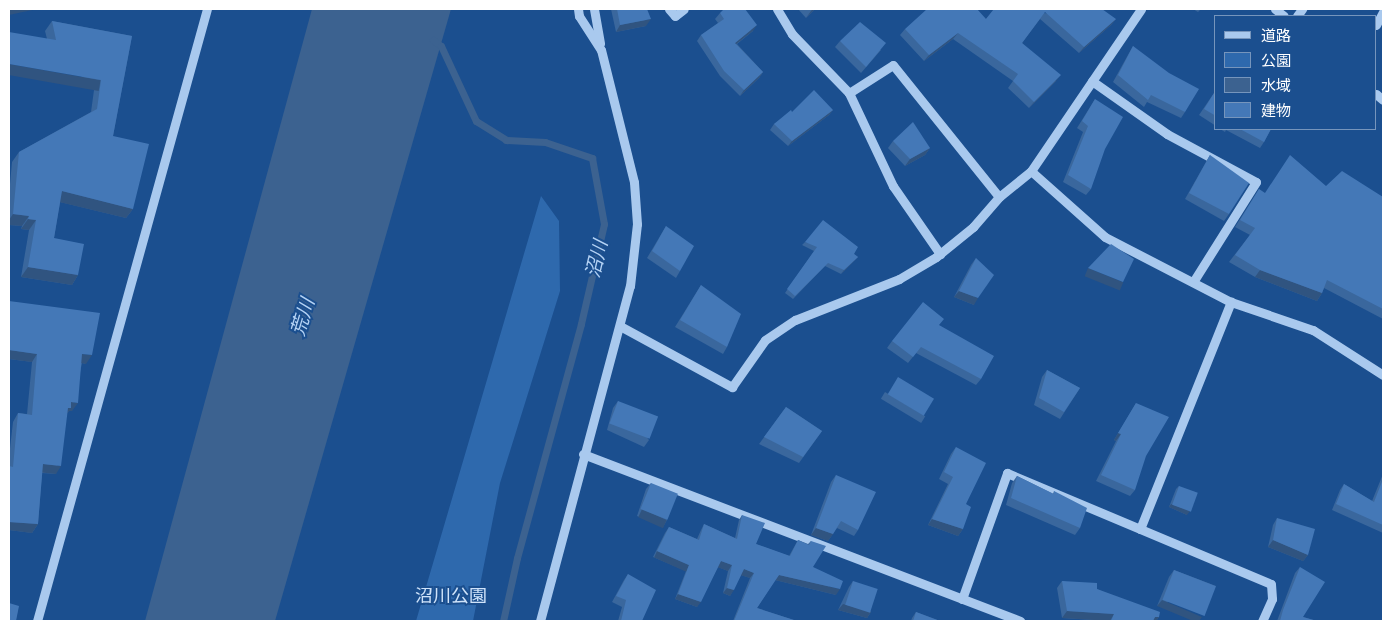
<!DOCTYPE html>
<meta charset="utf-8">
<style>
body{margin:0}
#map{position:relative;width:1392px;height:630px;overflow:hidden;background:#1b4f8f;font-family:Lato,"Noto Sans JP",sans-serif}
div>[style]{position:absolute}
.green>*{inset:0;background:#2e69ad}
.water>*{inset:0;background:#3c6290}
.stream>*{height:7px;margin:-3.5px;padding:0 3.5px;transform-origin:3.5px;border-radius:3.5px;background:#3c6290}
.minor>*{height:9px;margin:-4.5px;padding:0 4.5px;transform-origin:4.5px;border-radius:4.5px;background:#a9c9ee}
.wall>*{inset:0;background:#3a679d;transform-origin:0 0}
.shaded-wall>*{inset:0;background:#305480;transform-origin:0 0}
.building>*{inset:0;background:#4478b7;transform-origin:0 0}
span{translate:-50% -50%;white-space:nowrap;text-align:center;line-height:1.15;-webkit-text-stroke:4px #1b4f8f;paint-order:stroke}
.park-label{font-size:18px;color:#cfe3fa}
.water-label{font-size:19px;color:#b5d3f5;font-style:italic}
.frame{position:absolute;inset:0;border:10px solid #fff;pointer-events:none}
.legend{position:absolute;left:1214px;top:15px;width:162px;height:115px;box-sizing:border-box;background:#1b4f8f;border:1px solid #7695bc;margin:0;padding:6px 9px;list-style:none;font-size:15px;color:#fff}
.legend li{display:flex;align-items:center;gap:10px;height:25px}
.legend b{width:25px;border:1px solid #7695bc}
</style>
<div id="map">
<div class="green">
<i style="clip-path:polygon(541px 196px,559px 221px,560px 291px,500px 483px,473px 621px,416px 621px)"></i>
</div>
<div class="water">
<i style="clip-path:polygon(312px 9px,451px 9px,275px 621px,145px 621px)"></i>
</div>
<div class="stream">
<i style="left:433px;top:40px;width:10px;rotate:37deg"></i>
<i style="left:441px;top:46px;width:83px;rotate:65deg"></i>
<i style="left:476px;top:121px;width:36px;rotate:32deg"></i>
<i style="left:506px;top:140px;width:39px;rotate:3deg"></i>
<i style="left:545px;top:142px;width:50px;rotate:18.8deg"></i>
<i style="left:592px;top:158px;width:67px;rotate:79.7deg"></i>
<i style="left:604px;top:224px;width:103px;rotate:103deg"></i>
<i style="left:581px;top:324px;width:243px;rotate:105.3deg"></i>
<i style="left:517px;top:558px;width:65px;rotate:102.5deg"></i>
</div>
<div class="minor">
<i style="left:594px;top:9px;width:35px;rotate:80deg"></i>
<i style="left:669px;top:9px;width:9px;rotate:49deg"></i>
<i style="left:675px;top:16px;width:11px;rotate:-38deg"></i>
<i style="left:777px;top:9px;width:29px;rotate:59deg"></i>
<i style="left:792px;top:34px;width:82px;rotate:46deg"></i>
<i style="left:849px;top:93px;width:103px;rotate:64.7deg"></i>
<i style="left:893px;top:186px;width:83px;rotate:55.3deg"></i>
<i style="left:1275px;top:9px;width:11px;rotate:38deg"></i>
<i style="left:1297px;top:16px;width:9px;rotate:-54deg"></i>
<i style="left:1376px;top:25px;width:15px;rotate:-62deg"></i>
<i style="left:1092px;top:81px;width:92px;rotate:35.2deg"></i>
<i style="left:1167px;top:134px;width:101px;rotate:28.3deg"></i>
<i style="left:1256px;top:182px;width:118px;rotate:122.2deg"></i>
<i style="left:849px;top:93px;width:52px;rotate:-32.5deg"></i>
<i style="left:893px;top:65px;width:169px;rotate:51.2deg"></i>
<i style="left:999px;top:197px;width:41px;rotate:-39.1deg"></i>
<i style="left:1031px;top:171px;width:196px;rotate:-55.8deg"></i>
<i style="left:1376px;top:94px;width:9px;rotate:41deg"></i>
<i style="left:1031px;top:171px;width:99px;rotate:41.7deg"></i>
<i style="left:1105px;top:237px;width:142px;rotate:27.3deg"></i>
<i style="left:1231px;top:302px;width:87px;rotate:18.9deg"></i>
<i style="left:1313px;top:330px;width:83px;rotate:32.7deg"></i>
<i style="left:620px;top:326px;width:128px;rotate:28.6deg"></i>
<i style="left:732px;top:387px;width:57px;rotate:-54.9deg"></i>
<i style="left:765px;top:340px;width:36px;rotate:-34deg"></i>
<i style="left:795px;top:320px;width:112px;rotate:-21.5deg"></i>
<i style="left:899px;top:279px;width:43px;rotate:-30.7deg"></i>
<i style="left:936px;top:257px;width:48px;rotate:-39deg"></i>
<i style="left:973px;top:227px;width:40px;rotate:-49deg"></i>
<i style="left:583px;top:454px;width:468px;rotate:20.9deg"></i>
<i style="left:1140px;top:529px;width:245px;rotate:-68.2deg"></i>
<i style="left:962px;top:599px;width:134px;rotate:-70.3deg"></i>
<i style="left:1007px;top:473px;width:286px;rotate:22.8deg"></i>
<i style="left:1271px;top:584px;width:15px;rotate:86deg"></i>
<i style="left:1272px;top:599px;width:24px;rotate:114deg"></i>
<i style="left:37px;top:621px;width:635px;rotate:-74.48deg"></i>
<i style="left:540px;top:621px;width:347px;rotate:-75deg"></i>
<i style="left:630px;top:286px;width:62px;rotate:-83.6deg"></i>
<i style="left:637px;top:224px;width:42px;rotate:-94.1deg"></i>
<i style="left:634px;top:182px;width:136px;rotate:-104deg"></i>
<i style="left:601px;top:50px;width:40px;rotate:-122.9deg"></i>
<i style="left:579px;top:16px;width:7px;rotate:-98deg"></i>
</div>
<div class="wall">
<i style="clip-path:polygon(611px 9px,647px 9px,646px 26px,616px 32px)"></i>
<i style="clip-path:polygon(798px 9px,815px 9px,806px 18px)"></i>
<i style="clip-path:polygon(994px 9px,1116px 19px,1111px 25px,1079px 53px,1040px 19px,1022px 43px,1056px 81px,1029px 108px,1008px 88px,1013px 81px,953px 39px,924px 61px,900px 35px,905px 29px,986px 19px)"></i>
<i style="clip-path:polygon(1193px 9px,1201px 9px,1198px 12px)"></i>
<i style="clip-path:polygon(720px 13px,753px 31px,737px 44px,763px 72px,759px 78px,740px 96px,720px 76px,697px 41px,701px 35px,718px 23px,715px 19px)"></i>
<i style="clip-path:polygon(52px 21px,132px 36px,113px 136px,133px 209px,126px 218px,60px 202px,54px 238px,78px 275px,72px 285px,21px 277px,29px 230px,21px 229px,22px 226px,9px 225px,9px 195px,12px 162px,19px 152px,91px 112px,94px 90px,47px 39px,45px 31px)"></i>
<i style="clip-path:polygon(840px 41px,881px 50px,861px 73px,835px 47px)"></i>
<i style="clip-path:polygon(1133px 46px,1185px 112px,1181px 118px,1147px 102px,1144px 107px,1113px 82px,1129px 53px)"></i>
<i style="clip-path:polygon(1216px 90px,1216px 126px,1199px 115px)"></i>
<i style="clip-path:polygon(1095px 99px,1091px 189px,1086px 195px,1063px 182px,1083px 132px,1077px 128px)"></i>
<i style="clip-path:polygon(833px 110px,829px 115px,788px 146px,770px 130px,774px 124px,792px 112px)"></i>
<i style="clip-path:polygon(1220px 129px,1271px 129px,1264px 142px,1260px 148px,1226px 130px,1225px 132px)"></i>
<i style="clip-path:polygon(893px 141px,930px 148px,925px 155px,905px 166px,888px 148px)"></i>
<i style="clip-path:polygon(1210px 155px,1229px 214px,1224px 221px,1185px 199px,1206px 162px)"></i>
<i style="clip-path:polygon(1326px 186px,1383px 197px,1383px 319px,1324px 288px,1322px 293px,1317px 301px,1255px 277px,1229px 262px,1250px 235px,1235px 227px,1259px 189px,1264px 193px)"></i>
<i style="clip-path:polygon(666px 226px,680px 271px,676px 278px,647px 258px)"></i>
<i style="clip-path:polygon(805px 242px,854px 254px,858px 257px,841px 274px,825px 266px,793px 299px,785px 293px,814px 251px,802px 245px)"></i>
<i style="clip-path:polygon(976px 258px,974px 305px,954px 297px,971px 265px)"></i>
<i style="clip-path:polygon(701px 285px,727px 347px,723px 354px,675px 327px)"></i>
<i style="clip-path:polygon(9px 301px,86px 364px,82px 363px,72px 411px,69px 411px,67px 413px,56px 474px,42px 473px,38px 524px,32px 533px,9px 530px,9px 457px,13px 422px,18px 413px,27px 414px,32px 362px,9px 359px)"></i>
<i style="clip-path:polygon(940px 326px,981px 379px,976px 385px,916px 353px,908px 363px,887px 348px,892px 341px)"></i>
<i style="clip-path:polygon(1047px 370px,1080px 388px,1060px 419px,1034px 405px,1042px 377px)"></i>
<i style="left:885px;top:392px;width:47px;height:8px;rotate:31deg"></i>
<i style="clip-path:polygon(618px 401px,649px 440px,644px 447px,607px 430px,613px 408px)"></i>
<i style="clip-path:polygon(1136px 403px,1135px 490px,1130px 496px,1096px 481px,1116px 441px,1114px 440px)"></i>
<i style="clip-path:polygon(786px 407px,822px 431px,799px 463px,759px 444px)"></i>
<i style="clip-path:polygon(956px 447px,966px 504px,963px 529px,958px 536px,928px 525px,948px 484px,939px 479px,951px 454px)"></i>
<i style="clip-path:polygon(1383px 474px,1383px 533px,1332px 510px,1340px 490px,1344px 484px,1372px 501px)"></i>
<i style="clip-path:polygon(836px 475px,858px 530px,854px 536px,837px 528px,828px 541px,811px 535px,831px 482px)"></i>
<i style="clip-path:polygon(1017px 476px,1053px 494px,1054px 491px,1080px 528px,1075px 535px,1006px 505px,1012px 483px)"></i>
<i style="clip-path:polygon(651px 483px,667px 520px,663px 527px,637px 516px,646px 489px)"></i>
<i style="clip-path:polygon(1179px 486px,1187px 515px,1169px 507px,1176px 489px)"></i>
<i style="clip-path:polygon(742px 515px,756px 544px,789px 556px,798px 540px,808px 544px,811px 541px,813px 567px,836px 595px,775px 580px,757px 608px,797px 621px,733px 621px,750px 578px,741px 575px,730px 596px,723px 593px,728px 571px,718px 567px,697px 607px,675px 599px,686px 571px,653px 557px,665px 533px,669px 527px,697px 539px,701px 530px,704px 524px,735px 538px,739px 520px)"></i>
<i style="clip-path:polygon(1277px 518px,1308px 555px,1303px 561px,1268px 547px,1273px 525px)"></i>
<i style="clip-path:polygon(1300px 567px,1303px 617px,1317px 621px,1277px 621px,1295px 573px)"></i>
<i style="clip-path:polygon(1174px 570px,1216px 586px,1157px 606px,1169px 577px)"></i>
<i style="clip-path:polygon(628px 574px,642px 621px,618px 621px,622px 607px,612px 602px,624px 580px)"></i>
<i style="clip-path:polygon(853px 581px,871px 612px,867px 618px,838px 610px,849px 587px)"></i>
<i style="clip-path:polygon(1062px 581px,1097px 589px,1159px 617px,1156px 621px,1109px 621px,1110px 621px,1062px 618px,1057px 588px)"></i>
<i style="clip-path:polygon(916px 612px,940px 621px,911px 621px,912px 618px)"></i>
</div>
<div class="shaded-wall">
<i style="clip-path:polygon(9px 9px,37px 9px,9px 15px)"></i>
<i style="clip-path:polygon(813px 9px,815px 9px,806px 18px,811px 11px)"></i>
<i style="clip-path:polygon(651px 19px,646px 26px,616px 32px,620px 25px)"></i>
<i style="clip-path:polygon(1116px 19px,1111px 25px,1079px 53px,1084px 47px)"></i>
<i style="clip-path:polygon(757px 25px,753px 31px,731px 48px,735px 43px)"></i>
<i style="clip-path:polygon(958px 33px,953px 39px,924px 61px,929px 55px)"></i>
<i style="left:9px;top:64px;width:93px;height:11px;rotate:10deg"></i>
<i style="clip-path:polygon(763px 72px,759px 78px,740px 96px,744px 90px)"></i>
<i style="clip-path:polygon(1061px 75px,1056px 81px,1029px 108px,1034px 102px)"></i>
<i style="clip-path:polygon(833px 110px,829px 115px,788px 146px,792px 141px)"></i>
<i style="clip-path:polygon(930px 148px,925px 155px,905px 166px,910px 159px)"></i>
<i style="clip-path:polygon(62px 191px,133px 209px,126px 218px,55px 201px)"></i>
<i style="clip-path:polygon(13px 214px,29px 216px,22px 226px,9px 225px,9px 220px)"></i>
<i style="clip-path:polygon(28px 219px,36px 220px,29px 230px,21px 229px)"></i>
<i style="clip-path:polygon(858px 257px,841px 274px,844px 270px)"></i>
<i style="clip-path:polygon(28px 267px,78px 275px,72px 285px,21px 277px)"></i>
<i style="left:1088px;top:268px;width:38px;height:9px;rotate:22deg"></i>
<i style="clip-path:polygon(1260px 270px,1322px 293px,1317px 301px,1255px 277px)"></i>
<i style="clip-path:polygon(959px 291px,978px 298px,974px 305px,954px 297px)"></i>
<i style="clip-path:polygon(9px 350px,37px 354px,32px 362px,9px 359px)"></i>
<i style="clip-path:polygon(82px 354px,92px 355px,86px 364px,76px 362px)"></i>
<i style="clip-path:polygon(71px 402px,78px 403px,72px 411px,69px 411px,65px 416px,62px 416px)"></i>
<i style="clip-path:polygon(1118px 433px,1121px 434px,1116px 441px,1114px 440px)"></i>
<i style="clip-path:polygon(43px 464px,61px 466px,56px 474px,37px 472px)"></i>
<i style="clip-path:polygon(1171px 504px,1190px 511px,1187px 515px,1169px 507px)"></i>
<i style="left:642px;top:509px;width:27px;height:9px;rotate:24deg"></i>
<i style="clip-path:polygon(932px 519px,963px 529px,958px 536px,928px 525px)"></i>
<i style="clip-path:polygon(9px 522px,38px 524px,32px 533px,9px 530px)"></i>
<i style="clip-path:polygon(816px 528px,833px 534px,828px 541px,811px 535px)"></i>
<i style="clip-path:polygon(1273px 540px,1308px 555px,1303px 561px,1268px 547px)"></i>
<i style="left:657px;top:551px;width:35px;height:7px;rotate:24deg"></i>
<i style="clip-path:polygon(721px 561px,732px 565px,728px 571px,717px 567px)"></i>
<i style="clip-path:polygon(744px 569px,754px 573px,750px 578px,740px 575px)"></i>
<i style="clip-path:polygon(779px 575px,840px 589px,836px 595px,775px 580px)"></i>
<i style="clip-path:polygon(727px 588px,734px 590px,730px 596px,723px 593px)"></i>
<i style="clip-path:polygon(678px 594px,701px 602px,697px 607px,675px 599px)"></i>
<i style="clip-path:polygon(1162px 600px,1202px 617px,1199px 621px,1193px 621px,1157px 606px)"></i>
<i style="clip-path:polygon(843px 604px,871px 612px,867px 618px,838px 610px)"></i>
<i style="clip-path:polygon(1067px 611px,1114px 614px,1110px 621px,1062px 618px)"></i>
<i style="clip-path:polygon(1155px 617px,1159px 617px,1156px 621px,1152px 621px)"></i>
</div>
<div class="building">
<i style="clip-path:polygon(617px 9px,647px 9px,651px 19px,620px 25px)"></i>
<i style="clip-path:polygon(724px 9px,745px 9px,757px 25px,735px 43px,763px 72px,744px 90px,724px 71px,701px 35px,724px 19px,720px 13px)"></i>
<i style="clip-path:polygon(927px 9px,977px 9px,986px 19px,994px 9px,1102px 9px,1116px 19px,1084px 47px,1045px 12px,1022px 43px,1061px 75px,1034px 102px,1013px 81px,1018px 74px,958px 33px,929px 55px,905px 29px)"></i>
<i style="clip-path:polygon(52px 21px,132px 36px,113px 136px,149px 144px,133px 209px,62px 191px,54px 238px,84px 244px,78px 275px,28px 267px,36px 220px,28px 219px,29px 216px,13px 214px,19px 152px,97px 109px,101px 80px,9px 64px,9px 32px,56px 40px)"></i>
<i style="clip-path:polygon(860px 22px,886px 43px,866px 67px,840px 41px)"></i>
<i style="clip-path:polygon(1133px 46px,1169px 73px,1199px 89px,1185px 112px,1151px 95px,1148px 100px,1118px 75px)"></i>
<i style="clip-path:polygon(814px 90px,833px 110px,792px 141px,774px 124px,791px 110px,792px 112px)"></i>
<i style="clip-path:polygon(1216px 90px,1216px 116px,1204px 109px)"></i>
<i style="clip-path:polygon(1095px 99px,1123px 117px,1105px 149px,1091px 189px,1068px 175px,1088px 126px,1082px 121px)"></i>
<i style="clip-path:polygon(913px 122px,930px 148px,910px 159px,893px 141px)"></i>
<i style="clip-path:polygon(1240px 129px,1271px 129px,1264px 142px)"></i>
<i style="clip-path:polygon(1210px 155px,1249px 183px,1229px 214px,1189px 193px)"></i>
<i style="clip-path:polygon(1290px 155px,1326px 186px,1342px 171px,1383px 197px,1383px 309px,1327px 280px,1322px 293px,1260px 270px,1235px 255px,1255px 228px,1240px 220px,1259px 189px,1265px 193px)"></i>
<i style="clip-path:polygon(823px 220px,858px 247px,854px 254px,858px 257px,844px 270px,828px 263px,795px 296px,787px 289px,817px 247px,805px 242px)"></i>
<i style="clip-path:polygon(666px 226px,694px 246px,680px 271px,652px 251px)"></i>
<i style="clip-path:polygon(1111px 244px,1134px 259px,1123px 282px,1088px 268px)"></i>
<i style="clip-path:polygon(976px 258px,994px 275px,978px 298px,959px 291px)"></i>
<i style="clip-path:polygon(701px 285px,741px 314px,727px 347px,680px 320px)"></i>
<i style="clip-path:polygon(9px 301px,100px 313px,92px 355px,82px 354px,78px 403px,71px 402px,71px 408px,68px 408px,61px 466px,43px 464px,38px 524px,9px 522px,9px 466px,13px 467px,18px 413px,32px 415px,37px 354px,9px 350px)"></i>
<i style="clip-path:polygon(923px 302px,944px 319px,939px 325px,994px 356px,981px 379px,921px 347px,913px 357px,892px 341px)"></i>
<i style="clip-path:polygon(1047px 370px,1080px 388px,1064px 412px,1039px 398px)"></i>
<i style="left:898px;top:377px;width:42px;height:20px;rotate:31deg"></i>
<i style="left:618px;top:401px;width:43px;height:24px;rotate:21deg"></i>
<i style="clip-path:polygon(1136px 403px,1169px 417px,1146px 456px,1135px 490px,1101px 475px,1121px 434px,1118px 433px)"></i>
<i style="clip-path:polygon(786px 407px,822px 431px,803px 457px,764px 437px)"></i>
<i style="clip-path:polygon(956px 447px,986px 463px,966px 504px,971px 507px,963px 529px,932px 519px,953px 477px,944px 472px)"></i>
<i style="clip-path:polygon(836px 475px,876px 492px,858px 530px,841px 521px,833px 534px,816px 528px)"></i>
<i style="clip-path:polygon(1017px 476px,1054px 494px,1054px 491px,1087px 508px,1080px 528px,1011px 498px)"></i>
<i style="clip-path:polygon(1383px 479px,1383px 525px,1336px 504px,1344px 484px,1374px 502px)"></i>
<i style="left:651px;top:483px;width:29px;height:28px;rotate:22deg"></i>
<i style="left:1179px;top:486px;width:20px;height:20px;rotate:20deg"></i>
<i style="clip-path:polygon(742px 515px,765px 523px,756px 544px,790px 556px,798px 540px,809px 545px,811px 541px,826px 546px,813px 567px,843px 581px,840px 589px,779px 575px,757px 608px,797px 621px,734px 621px,754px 573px,744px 569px,734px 590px,727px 588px,732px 565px,721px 561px,701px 602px,678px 594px,689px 565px,657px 551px,669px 527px,699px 540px,704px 524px,737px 539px)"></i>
<i style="clip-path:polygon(1277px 518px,1315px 529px,1308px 555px,1273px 540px)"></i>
<i style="clip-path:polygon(1300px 567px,1325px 582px,1303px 617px,1317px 621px,1280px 621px,1283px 610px)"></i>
<i style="left:1174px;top:570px;width:45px;height:32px;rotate:21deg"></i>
<i style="clip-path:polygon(628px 574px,656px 590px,642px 621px,621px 621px,626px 600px,616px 596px)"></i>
<i style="left:853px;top:581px;width:26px;height:25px;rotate:18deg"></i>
<i style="clip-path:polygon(1062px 581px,1097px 583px,1097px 589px,1160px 612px,1159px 617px,1155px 617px,1153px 621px,1111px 621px,1114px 614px,1067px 611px)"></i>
<i style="clip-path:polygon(9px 603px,19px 606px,16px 621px,9px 621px)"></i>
<i style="clip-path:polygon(916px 612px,940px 621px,913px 621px)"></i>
</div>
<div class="park-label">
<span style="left:451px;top:595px">沼川公園</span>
</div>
<div class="water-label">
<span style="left:596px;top:259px;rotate:-77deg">沼川</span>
<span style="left:302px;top:317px;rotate:-73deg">荒川</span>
</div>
<div class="frame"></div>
<ul class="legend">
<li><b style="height:6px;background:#a9c9ee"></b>道路</li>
<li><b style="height:14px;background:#2e69ad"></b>公園</li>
<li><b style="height:14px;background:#3c6290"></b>水域</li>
<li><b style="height:14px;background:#4478b7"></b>建物</li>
</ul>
</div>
